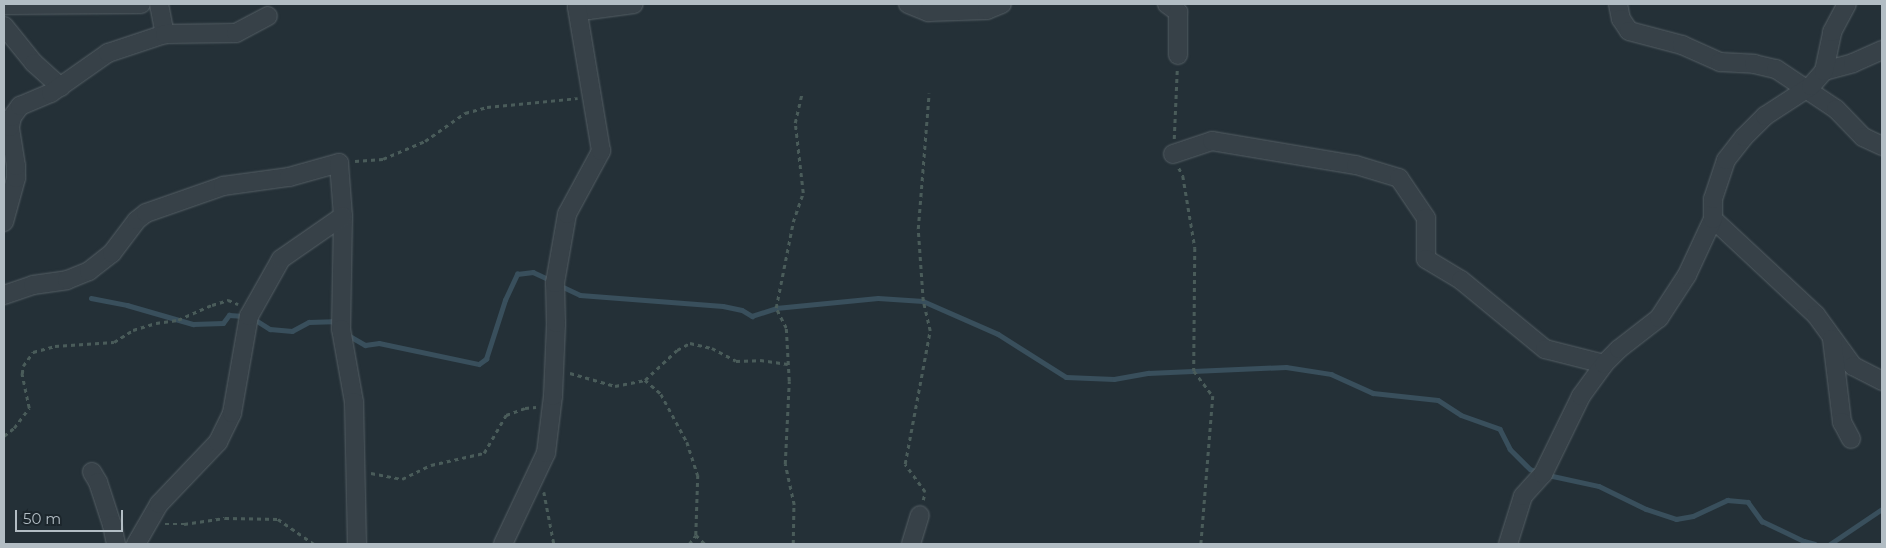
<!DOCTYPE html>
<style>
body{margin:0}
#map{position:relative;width:1886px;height:548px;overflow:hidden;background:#243037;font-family:Montserrat,sans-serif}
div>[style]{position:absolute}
.stream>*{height:4.5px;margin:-2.25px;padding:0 2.25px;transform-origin:2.25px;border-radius:2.25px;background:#394f5c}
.path>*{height:2.5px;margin-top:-1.25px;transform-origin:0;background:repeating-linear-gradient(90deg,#4a5c5a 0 4px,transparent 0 8px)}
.roads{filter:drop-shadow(0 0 1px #555f65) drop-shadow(0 0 1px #555f65)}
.minor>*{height:18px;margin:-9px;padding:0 9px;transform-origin:9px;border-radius:9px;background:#374148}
span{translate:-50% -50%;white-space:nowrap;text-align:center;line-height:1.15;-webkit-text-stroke:4.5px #1c262c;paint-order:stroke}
.frame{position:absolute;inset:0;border:5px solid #b2bdc4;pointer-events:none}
.scale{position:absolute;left:15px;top:510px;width:108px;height:22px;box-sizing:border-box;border:2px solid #b2bdc4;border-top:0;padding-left:6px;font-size:15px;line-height:18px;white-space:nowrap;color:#b2bdc4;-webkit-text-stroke:4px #1c262c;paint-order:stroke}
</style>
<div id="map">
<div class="stream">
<i style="left:559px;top:285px;width:23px;rotate:25deg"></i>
<i style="left:580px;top:295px;width:143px;rotate:4.4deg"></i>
<i style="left:723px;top:306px;width:19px;rotate:12deg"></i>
<i style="left:742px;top:310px;width:12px;rotate:31deg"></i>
<i style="left:752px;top:316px;width:25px;rotate:-18deg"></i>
<i style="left:776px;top:308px;width:102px;rotate:-5.6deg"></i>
<i style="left:878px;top:298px;width:45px;rotate:3.8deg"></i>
<i style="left:923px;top:301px;width:82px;rotate:23.7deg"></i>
<i style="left:998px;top:334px;width:80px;rotate:32.3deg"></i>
<i style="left:1066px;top:377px;width:48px;rotate:2.4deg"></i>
<i style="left:1114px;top:379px;width:35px;rotate:-10deg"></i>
<i style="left:1148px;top:373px;width:138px;rotate:-2.5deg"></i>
<i style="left:1286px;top:367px;width:46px;rotate:8.8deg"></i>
<i style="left:1331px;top:374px;width:46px;rotate:24.3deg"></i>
<i style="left:1373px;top:393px;width:65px;rotate:6.1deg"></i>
<i style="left:1438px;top:400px;width:27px;rotate:33deg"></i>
<i style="left:1461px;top:415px;width:41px;rotate:19.7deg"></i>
<i style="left:1500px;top:429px;width:22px;rotate:63deg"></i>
<i style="left:1510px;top:449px;width:28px;rotate:45deg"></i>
<i style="left:1530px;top:469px;width:9px;rotate:21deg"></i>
<i style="left:91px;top:298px;width:37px;rotate:11deg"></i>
<i style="left:127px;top:305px;width:69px;rotate:16.1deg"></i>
<i style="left:193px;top:324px;width:30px;rotate:-2deg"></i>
<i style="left:223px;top:323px;width:10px;rotate:-53deg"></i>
<i style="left:229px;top:315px;width:15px;rotate:4deg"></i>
<i style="left:254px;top:319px;width:19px;rotate:32deg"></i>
<i style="left:270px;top:329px;width:22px;rotate:5deg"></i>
<i style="left:292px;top:331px;width:19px;rotate:-28deg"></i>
<i style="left:309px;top:322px;width:23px;rotate:-2deg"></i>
<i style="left:332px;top:321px;width:6px;rotate:39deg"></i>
<i style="left:348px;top:335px;width:20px;rotate:30deg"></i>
<i style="left:365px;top:345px;width:14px;rotate:-8deg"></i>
<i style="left:379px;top:343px;width:102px;rotate:11.9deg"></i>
<i style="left:479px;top:364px;width:9px;rotate:-36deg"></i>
<i style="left:486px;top:359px;width:62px;rotate:-72.1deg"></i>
<i style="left:505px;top:300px;width:29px;rotate:-65deg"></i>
<i style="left:517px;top:274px;width:16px;rotate:-7deg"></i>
<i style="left:533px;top:272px;width:21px;rotate:25deg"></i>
<i style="left:1548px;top:475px;width:52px;rotate:12.2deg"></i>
<i style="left:1599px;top:486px;width:52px;rotate:26.1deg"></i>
<i style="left:1646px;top:509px;width:32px;rotate:18deg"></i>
<i style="left:1676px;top:519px;width:17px;rotate:-10deg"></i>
<i style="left:1693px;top:516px;width:38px;rotate:-25deg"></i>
<i style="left:1727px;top:500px;width:21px;rotate:5deg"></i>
<i style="left:1748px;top:502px;width:24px;rotate:54deg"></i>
<i style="left:1762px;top:521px;width:47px;rotate:25.5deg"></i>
<i style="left:1804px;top:541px;width:11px;rotate:15deg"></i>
<i style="left:1830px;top:544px;width:63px;rotate:-33.9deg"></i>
</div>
<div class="path">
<i style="left:1174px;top:139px;width:70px;rotate:-87.5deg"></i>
<i style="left:355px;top:161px;width:28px;rotate:-4deg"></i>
<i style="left:383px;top:159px;width:46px;rotate:-23.2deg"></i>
<i style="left:425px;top:141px;width:49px;rotate:-35deg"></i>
<i style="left:465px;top:113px;width:23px;rotate:-15deg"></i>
<i style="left:487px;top:107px;width:91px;rotate:-5.6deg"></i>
<i style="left:1179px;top:168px;width:9px;rotate:63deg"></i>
<i style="left:1183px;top:176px;width:73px;rotate:80.5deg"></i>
<i style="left:1195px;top:248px;width:123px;rotate:90.5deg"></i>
<i style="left:1194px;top:371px;width:31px;rotate:53deg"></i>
<i style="left:1213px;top:396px;width:148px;rotate:94.6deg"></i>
<i style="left:570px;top:373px;width:47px;rotate:16.1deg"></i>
<i style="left:615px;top:386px;width:31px;rotate:-11deg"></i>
<i style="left:645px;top:380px;width:44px;rotate:-43.2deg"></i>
<i style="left:677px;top:350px;width:15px;rotate:-28deg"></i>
<i style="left:690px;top:343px;width:23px;rotate:13deg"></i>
<i style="left:712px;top:348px;width:27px;rotate:28deg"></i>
<i style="left:736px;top:361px;width:24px;rotate:-2deg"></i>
<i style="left:760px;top:360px;width:28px;rotate:8deg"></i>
<i style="left:645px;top:380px;width:21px;rotate:41deg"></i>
<i style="left:661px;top:394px;width:55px;rotate:61.6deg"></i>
<i style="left:687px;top:442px;width:35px;rotate:72deg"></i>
<i style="left:698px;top:475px;width:60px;rotate:91.9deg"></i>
<i style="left:696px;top:535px;width:13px;rotate:45deg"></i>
<i style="left:4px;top:436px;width:13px;rotate:-39deg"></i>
<i style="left:14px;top:428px;width:25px;rotate:-53deg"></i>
<i style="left:29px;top:408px;width:35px;rotate:-102deg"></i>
<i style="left:22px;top:374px;width:8px;rotate:-83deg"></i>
<i style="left:23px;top:366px;width:17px;rotate:-54deg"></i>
<i style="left:33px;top:352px;width:23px;rotate:-15deg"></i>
<i style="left:55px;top:346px;width:59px;rotate:-3.9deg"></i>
<i style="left:114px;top:342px;width:22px;rotate:-32deg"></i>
<i style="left:133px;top:330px;width:24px;rotate:-17deg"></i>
<i style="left:156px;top:323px;width:22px;rotate:-8deg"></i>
<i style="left:178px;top:320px;width:37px;rotate:-24deg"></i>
<i style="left:212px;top:305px;width:17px;rotate:-17deg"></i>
<i style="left:228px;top:300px;width:11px;rotate:22deg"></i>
<i style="left:371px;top:473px;width:32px;rotate:11deg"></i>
<i style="left:402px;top:479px;width:32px;rotate:-26deg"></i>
<i style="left:431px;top:465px;width:54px;rotate:-12.8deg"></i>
<i style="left:484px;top:453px;width:44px;rotate:-59.9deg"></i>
<i style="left:506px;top:415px;width:20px;rotate:-20deg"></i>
<i style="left:525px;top:408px;width:11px;rotate:-5deg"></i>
<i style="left:544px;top:492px;width:53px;rotate:79.1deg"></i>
<i style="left:923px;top:500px;width:8px;rotate:-76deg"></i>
<i style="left:925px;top:492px;width:34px;rotate:-126deg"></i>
<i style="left:905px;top:464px;width:135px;rotate:-79.4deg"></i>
<i style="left:930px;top:331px;width:31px;rotate:-103deg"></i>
<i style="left:923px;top:301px;width:72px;rotate:-94deg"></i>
<i style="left:918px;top:229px;width:136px;rotate:-85.4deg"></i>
<i style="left:165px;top:524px;width:19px"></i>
<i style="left:184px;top:524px;width:41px;rotate:-8.3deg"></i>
<i style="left:225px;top:518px;width:53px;rotate:1.1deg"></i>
<i style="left:278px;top:519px;width:44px;rotate:34.8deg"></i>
<i style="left:689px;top:544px;width:11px;rotate:-52deg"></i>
<i style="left:793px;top:544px;width:39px;rotate:-89deg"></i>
<i style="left:794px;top:505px;width:42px;rotate:-102.4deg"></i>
<i style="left:785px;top:464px;width:83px;rotate:-87.2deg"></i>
<i style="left:789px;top:381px;width:53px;rotate:-93.2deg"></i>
<i style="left:786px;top:328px;width:22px;rotate:-117deg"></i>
<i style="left:776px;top:308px;width:88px;rotate:-78.8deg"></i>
<i style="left:793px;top:222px;width:31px;rotate:-71deg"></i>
<i style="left:803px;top:193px;width:70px;rotate:-96.5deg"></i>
<i style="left:795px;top:123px;width:32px;rotate:-77deg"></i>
</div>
<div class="roads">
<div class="minor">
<i style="left:159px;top:4px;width:31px;rotate:79deg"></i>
<i style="left:578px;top:4px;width:3px;rotate:108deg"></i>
<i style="left:577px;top:7px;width:12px;rotate:14deg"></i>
<i style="left:589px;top:10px;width:45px;rotate:-7.6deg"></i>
<i style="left:908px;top:4px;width:22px;rotate:22deg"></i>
<i style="left:928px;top:12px;width:59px;rotate:-1.9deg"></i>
<i style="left:987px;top:10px;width:16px;rotate:-22deg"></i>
<i style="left:1167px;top:4px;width:14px;rotate:36deg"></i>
<i style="left:1178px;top:12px;width:43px;rotate:90deg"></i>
<i style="left:1618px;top:4px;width:15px;rotate:79deg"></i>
<i style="left:1621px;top:19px;width:14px;rotate:56deg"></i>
<i style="left:1629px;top:31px;width:55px;rotate:14.8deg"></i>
<i style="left:1682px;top:45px;width:42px;rotate:24.1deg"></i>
<i style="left:1720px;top:62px;width:34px;rotate:3deg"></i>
<i style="left:1754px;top:64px;width:23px;rotate:13deg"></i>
<i style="left:1776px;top:69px;width:72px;rotate:33.7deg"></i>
<i style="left:1836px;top:109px;width:39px;rotate:46deg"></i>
<i style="left:1863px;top:137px;width:21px;rotate:25deg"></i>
<i style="left:4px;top:5px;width:137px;rotate:-0.4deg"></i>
<i style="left:4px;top:26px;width:48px;rotate:51deg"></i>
<i style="left:34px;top:63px;width:36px;rotate:42deg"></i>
<i style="left:1824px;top:71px;width:30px;rotate:-15deg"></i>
<i style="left:1853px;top:63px;width:32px;rotate:-24deg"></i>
<i style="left:1173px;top:154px;width:41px;rotate:-18.4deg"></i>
<i style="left:1212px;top:141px;width:146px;rotate:9.5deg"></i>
<i style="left:1356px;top:165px;width:45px;rotate:16.8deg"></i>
<i style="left:1399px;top:178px;width:48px;rotate:56deg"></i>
<i style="left:1426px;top:218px;width:41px;rotate:90deg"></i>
<i style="left:1426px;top:259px;width:41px;rotate:31deg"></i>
<i style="left:1461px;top:280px;width:109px;rotate:39.4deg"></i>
<i style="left:1545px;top:349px;width:61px;rotate:14.3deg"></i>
<i style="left:1713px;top:219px;width:141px;rotate:43deg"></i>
<i style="left:1816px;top:315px;width:63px;rotate:54deg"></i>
<i style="left:1853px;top:366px;width:33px;rotate:27deg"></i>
<i style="left:4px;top:222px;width:46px;rotate:-74.7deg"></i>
<i style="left:16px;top:178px;width:12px;rotate:-90deg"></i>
<i style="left:16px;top:166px;width:39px;rotate:-99deg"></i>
<i style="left:10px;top:127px;width:10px;rotate:-79deg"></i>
<i style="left:12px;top:117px;width:14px;rotate:-54deg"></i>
<i style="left:20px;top:106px;width:34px;rotate:-23deg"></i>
<i style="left:51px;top:93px;width:70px;rotate:-35.1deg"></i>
<i style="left:108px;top:53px;width:60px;rotate:-18.4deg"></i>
<i style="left:165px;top:34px;width:71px;rotate:-0.8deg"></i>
<i style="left:236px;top:33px;width:36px;rotate:-28deg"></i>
<i style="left:4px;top:295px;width:31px;rotate:-19deg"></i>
<i style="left:33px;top:285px;width:34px;rotate:-8deg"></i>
<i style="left:67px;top:280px;width:24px;rotate:-22deg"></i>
<i style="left:89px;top:271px;width:29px;rotate:-38deg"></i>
<i style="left:112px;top:253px;width:41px;rotate:-52.9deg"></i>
<i style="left:137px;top:220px;width:11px;rotate:-38deg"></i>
<i style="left:146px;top:213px;width:82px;rotate:-19.3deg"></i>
<i style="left:223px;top:186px;width:67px;rotate:-7.8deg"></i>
<i style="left:289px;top:177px;width:52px;rotate:-15.6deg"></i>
<i style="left:339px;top:163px;width:53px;rotate:85.7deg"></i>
<i style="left:343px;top:216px;width:113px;rotate:91deg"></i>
<i style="left:341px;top:329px;width:74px;rotate:79.9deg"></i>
<i style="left:354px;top:402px;width:142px;rotate:88.8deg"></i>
<i style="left:1832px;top:339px;width:84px;rotate:83.1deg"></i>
<i style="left:1842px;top:422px;width:19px;rotate:62deg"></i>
<i style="left:92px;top:472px;width:12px;rotate:59deg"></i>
<i style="left:98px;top:482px;width:45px;rotate:72deg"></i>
<i style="left:112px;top:525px;width:19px;rotate:78deg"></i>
<i style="left:136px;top:544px;width:46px;rotate:-60.1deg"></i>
<i style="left:159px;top:504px;width:86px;rotate:-46.4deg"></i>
<i style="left:218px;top:442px;width:32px;rotate:-64deg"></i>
<i style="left:232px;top:413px;width:98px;rotate:-80.1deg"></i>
<i style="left:249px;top:316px;width:65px;rotate:-60.7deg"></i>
<i style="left:281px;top:259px;width:75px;rotate:-34.7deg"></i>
<i style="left:503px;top:544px;width:101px;rotate:-64.7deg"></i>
<i style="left:546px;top:453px;width:57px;rotate:-83deg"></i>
<i style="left:553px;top:396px;width:73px;rotate:-87.6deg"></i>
<i style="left:556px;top:323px;width:40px;rotate:-91.4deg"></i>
<i style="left:555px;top:283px;width:70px;rotate:-80.1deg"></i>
<i style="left:567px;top:214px;width:72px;rotate:-61.6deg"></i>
<i style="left:601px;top:151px;width:146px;rotate:-99.5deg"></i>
<i style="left:911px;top:544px;width:30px;rotate:-73deg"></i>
<i style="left:1508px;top:544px;width:50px;rotate:-72.6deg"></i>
<i style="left:1523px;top:496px;width:30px;rotate:-48deg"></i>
<i style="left:1543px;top:474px;width:87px;rotate:-64deg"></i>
<i style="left:1581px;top:396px;width:39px;rotate:-54deg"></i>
<i style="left:1604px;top:364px;width:21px;rotate:-45deg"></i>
<i style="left:1619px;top:349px;width:51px;rotate:-37.8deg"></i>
<i style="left:1659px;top:318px;width:51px;rotate:-56.9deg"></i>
<i style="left:1687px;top:275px;width:62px;rotate:-65.1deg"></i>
<i style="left:1713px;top:219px;width:20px;rotate:-90deg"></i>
<i style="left:1713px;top:199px;width:41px;rotate:-71.6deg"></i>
<i style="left:1726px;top:160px;width:29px;rotate:-52deg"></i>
<i style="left:1744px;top:137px;width:30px;rotate:-45deg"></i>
<i style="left:1765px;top:116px;width:55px;rotate:-33.1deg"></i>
<i style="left:1811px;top:86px;width:20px;rotate:-49deg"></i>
<i style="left:1824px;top:71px;width:40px;rotate:-78deg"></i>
<i style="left:1832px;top:32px;width:32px;rotate:-62deg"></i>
</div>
</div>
<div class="frame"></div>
<div class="scale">50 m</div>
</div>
